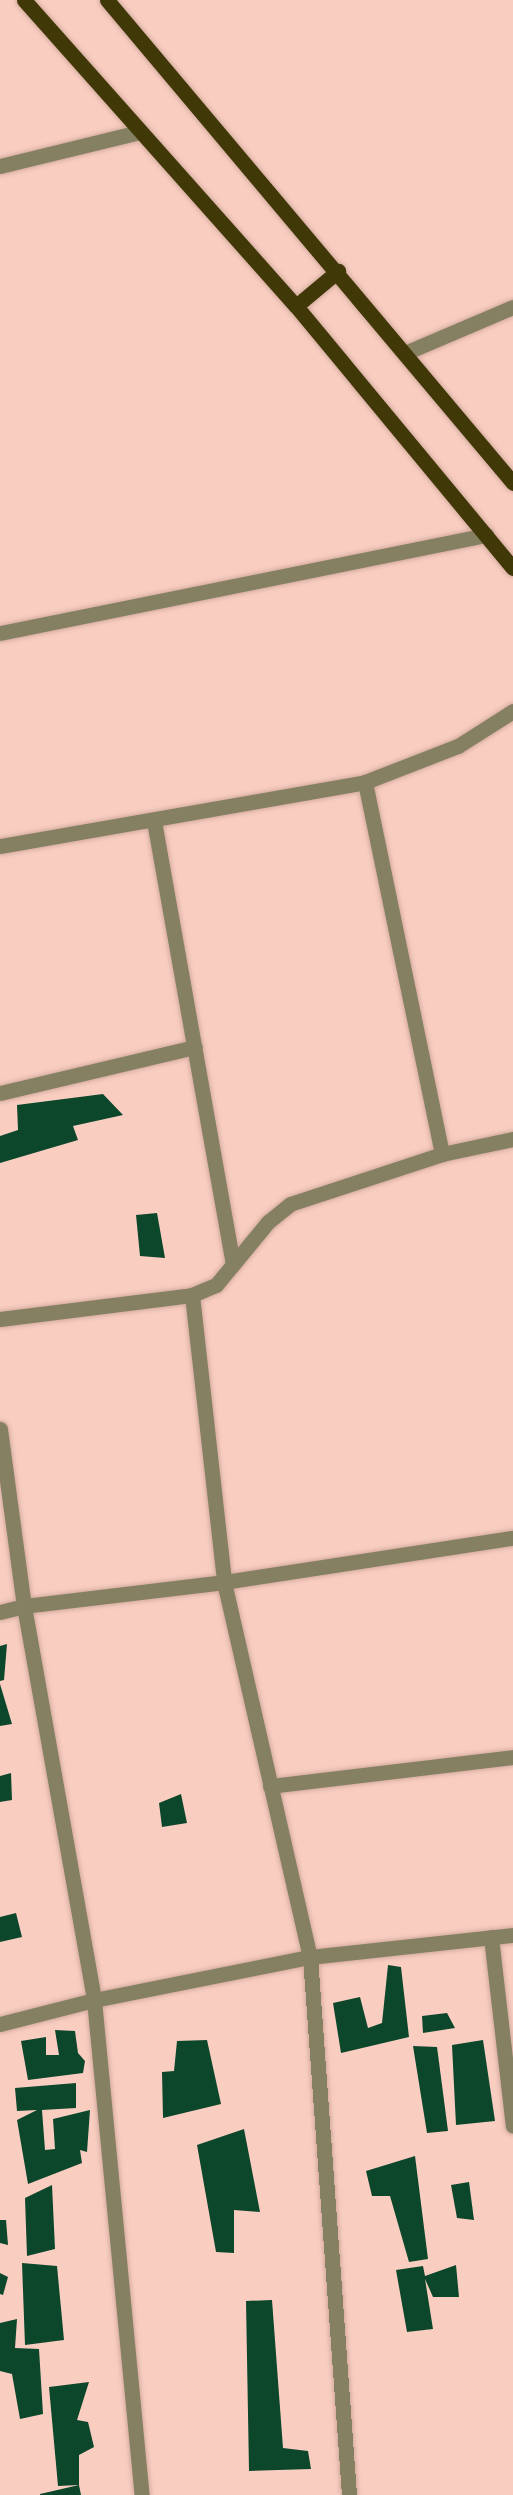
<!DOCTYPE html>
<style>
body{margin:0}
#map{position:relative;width:513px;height:2495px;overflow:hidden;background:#f9cec1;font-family:Mulish,sans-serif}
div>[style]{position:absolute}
.building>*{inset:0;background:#0c472c}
.roads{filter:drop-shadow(0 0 2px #d3ab9f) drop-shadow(0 0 2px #d3ab9f)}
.minor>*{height:15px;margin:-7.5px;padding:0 7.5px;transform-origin:7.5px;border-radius:7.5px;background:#868063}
.major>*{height:15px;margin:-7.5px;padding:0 7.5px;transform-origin:7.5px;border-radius:7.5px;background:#413807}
span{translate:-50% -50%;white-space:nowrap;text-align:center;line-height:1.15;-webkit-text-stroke:6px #fcdfd6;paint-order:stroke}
</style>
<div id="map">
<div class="building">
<i style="clip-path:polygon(103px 1094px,123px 1115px,73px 1126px,78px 1140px,0 1163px,0 1136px,18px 1130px,17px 1105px)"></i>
<i style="clip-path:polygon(157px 1213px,165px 1258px,140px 1256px,136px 1215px)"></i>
<i style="clip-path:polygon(7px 1644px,4px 1680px,0 1681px,0 1646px)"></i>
<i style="clip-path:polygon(0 1684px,12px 1724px,0 1726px)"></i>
<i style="clip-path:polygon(11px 1773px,12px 1800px,0 1802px,0 1776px)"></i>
<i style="clip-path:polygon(181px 1794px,187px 1823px,162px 1827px,159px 1803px)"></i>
<i style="clip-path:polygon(16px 1913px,22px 1937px,0 1942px,0 1917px)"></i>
<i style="clip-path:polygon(388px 1965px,401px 1967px,409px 2037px,341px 2053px,333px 2003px,360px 1997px,368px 2028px,382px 2023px)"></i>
<i style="clip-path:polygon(447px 2013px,455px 2028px,423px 2033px,422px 2016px)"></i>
<i style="clip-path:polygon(55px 2030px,75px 2031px,78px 2053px,85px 2061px,83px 2073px,28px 2080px,21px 2041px,46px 2037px,46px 2055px,59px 2055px)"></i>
<i style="clip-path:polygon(207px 2040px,221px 2104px,163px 2118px,162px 2072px,174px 2071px,177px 2041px)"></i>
<i style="clip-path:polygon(483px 2040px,495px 2121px,456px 2125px,452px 2045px)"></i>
<i style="clip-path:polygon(413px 2046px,437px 2047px,448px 2131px,427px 2133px)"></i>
<i style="clip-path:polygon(76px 2083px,76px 2108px,42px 2110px,45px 2150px,55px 2149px,53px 2119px,90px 2110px,87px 2152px,80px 2150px,82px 2163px,28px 2184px,17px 2120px,37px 2110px,17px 2111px,15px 2088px)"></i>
<i style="clip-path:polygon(244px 2129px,260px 2212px,234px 2210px,234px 2253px,216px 2252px,197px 2145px)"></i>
<i style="clip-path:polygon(415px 2156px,428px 2259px,409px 2262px,390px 2196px,372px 2196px,366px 2171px)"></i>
<i style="clip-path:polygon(469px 2182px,474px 2220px,457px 2218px,451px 2185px)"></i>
<i style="clip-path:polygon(52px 2185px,55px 2249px,27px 2256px,25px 2198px)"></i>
<i style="clip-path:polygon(0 2220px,6px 2220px,8px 2245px,0 2243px)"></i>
<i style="clip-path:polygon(22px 2263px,57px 2266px,64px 2340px,25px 2345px)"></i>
<i style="clip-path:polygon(456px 2265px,459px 2297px,433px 2297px,425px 2279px,433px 2329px,407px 2332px,396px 2270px,423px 2266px,425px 2276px)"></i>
<i style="clip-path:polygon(0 2273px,8px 2277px,3px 2295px,0 2294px)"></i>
<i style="clip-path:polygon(272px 2300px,283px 2448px,308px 2451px,311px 2469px,249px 2471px,246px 2301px)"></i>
<i style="clip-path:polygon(17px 2319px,15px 2348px,39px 2349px,43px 2414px,20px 2419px,12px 2374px,0 2371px,0 2323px)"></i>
<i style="clip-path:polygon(89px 2382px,77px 2420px,88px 2422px,94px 2447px,79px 2455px,79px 2485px,58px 2486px,49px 2387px)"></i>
<i style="clip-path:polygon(79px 2485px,81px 2495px,40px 2495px,40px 2494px)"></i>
</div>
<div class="roads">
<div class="minor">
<i style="left:0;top:166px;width:143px;rotate:-13.7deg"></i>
<i style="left:405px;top:353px;width:117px;rotate:-23.1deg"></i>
<i style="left:0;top:633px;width:496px;rotate:-11.4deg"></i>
<i style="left:365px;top:782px;width:380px;rotate:78.3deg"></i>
<i style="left:154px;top:821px;width:450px;rotate:79.9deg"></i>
<i style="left:0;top:846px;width:371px;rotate:-9.9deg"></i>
<i style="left:365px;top:782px;width:100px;rotate:-21.2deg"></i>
<i style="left:458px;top:746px;width:65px;rotate:-32.5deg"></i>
<i style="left:0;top:1093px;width:200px;rotate:-13.3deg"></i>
<i style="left:192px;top:1295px;width:289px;rotate:83.6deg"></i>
<i style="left:224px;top:1582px;width:385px;rotate:77.1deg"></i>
<i style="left:310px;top:1957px;width:539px;rotate:85.85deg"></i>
<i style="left:0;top:1319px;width:193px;rotate:-7.1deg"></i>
<i style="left:192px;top:1295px;width:26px;rotate:-23deg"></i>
<i style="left:216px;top:1285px;width:82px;rotate:-50.5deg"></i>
<i style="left:268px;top:1222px;width:28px;rotate:-39deg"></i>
<i style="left:290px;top:1204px;width:160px;rotate:-18.2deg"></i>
<i style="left:442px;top:1154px;width:73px;rotate:-11.9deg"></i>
<i style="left:0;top:1429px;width:179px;rotate:82.3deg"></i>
<i style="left:24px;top:1606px;width:400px;rotate:79.9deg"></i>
<i style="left:94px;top:2000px;width:497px;rotate:84.5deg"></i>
<i style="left:0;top:1612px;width:25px;rotate:-14deg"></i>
<i style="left:24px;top:1606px;width:201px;rotate:-6.8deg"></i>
<i style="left:224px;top:1582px;width:292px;rotate:-8.7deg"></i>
<i style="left:270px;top:1786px;width:245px;rotate:-6.8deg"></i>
<i style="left:491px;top:1937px;width:190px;rotate:83.4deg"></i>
<i style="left:0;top:2024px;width:97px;rotate:-14.3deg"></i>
<i style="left:94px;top:2000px;width:220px;rotate:-11.3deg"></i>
<i style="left:310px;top:1957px;width:204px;rotate:-6.2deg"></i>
</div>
<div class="major">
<i style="left:24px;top:0;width:409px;rotate:48.4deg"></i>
<i style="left:296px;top:306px;width:340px;rotate:50.4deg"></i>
<i style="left:107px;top:0;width:631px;rotate:49.95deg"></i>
<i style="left:296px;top:306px;width:55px;rotate:-39.8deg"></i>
</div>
</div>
</div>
